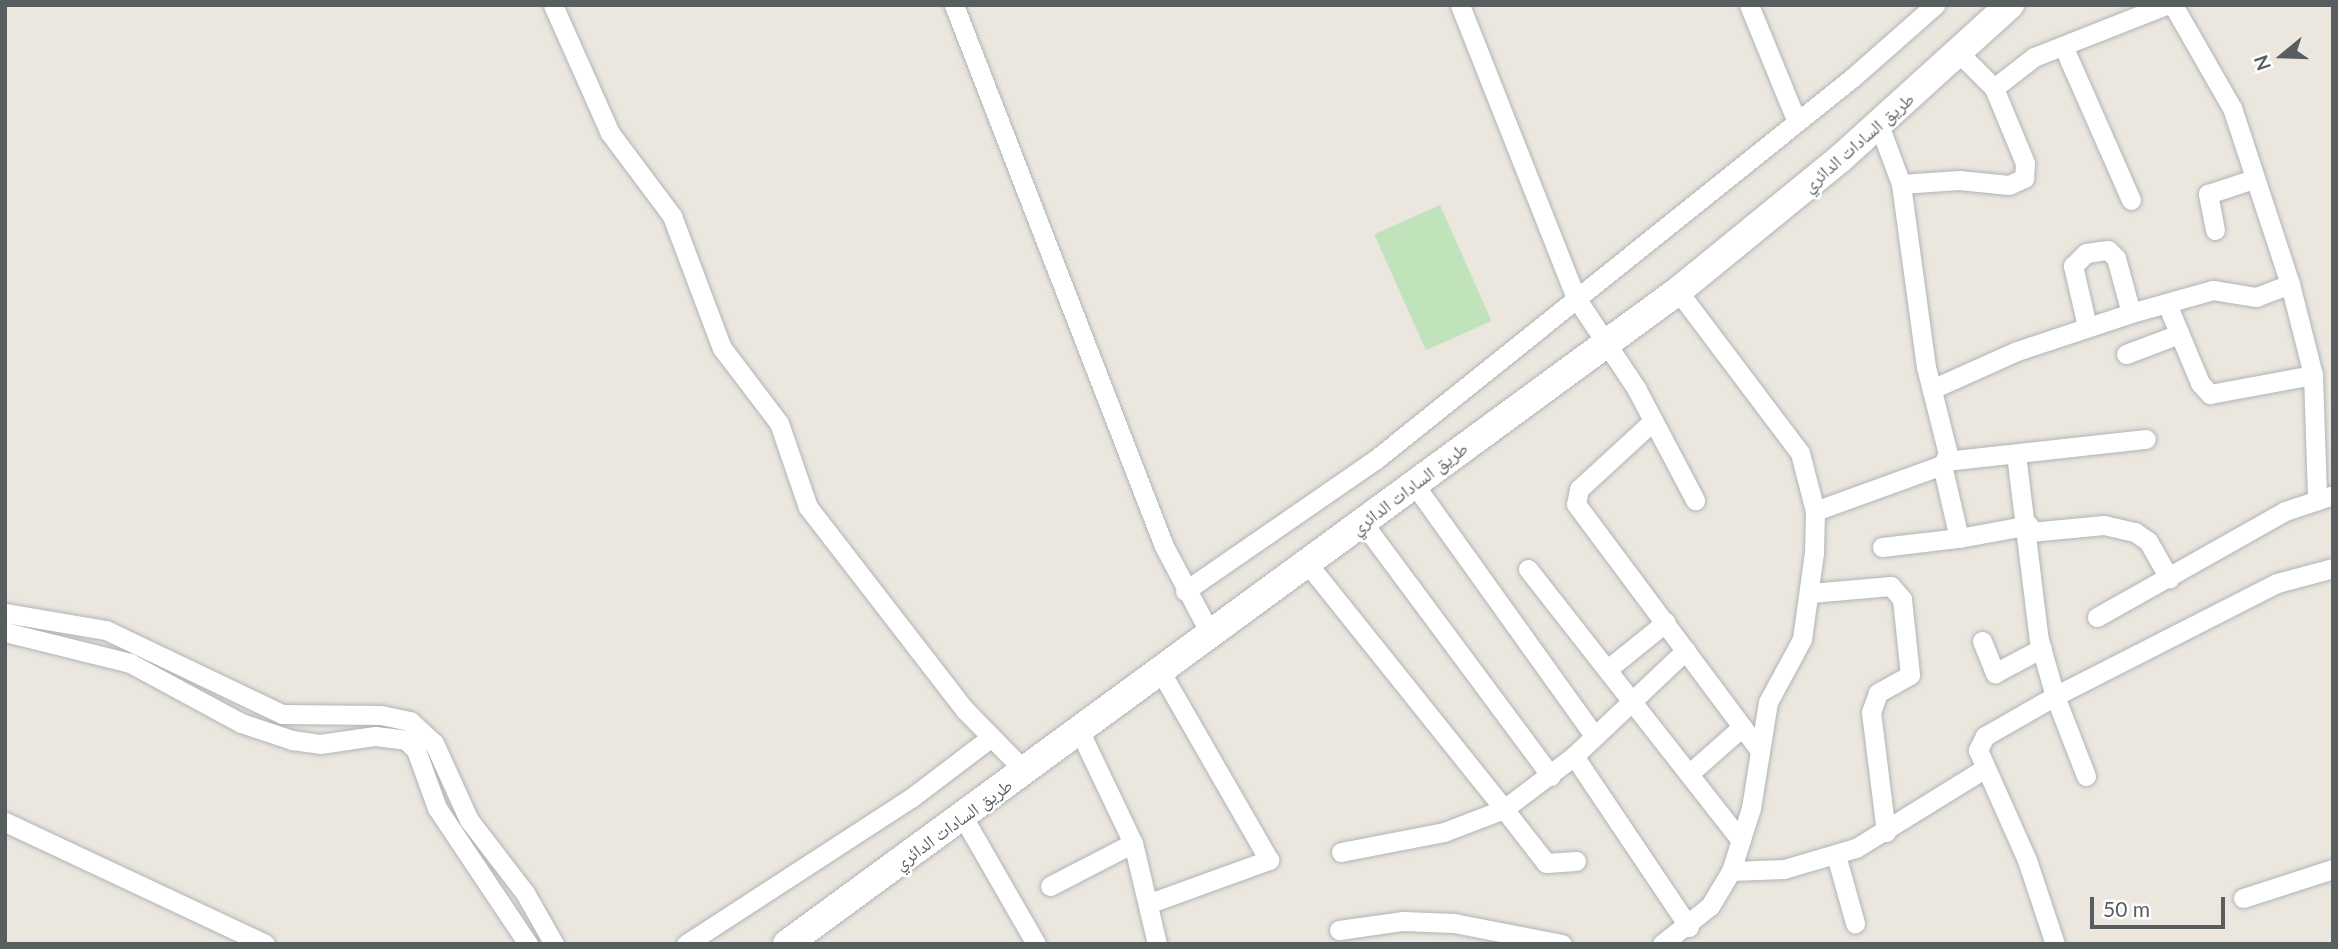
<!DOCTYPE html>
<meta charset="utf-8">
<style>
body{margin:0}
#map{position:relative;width:2338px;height:949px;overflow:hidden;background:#ebe7df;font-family:Lato,"Noto Naskh Arabic",sans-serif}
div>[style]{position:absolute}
.green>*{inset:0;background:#c1e3bb;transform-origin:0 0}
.roads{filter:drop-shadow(0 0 2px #b0b4b7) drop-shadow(0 0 2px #b0b4b7)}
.minor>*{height:19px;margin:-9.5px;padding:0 9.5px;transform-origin:9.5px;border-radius:9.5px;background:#fff}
.secondary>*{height:28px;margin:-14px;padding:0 14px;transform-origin:14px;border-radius:14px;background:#fff}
span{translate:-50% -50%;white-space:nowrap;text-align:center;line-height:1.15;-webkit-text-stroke:5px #fff;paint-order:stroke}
.street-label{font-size:18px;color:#585d60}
.frame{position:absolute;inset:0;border:7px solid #585d60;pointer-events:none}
.north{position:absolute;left:2247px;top:21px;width:70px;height:70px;-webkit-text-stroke:5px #fff;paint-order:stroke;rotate:251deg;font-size:19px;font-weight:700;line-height:28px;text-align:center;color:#585d60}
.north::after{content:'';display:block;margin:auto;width:24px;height:32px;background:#585d60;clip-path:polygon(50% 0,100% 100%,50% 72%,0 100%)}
.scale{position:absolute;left:2090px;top:897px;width:135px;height:32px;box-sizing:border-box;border:4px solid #585d60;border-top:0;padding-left:9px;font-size:21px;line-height:24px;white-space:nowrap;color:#585d60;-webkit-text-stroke:5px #fff;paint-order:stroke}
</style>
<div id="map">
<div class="green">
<i style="left:1440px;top:205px;width:127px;height:72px;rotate:66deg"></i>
</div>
<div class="roads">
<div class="minor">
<i style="left:553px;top:5px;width:140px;rotate:66deg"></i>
<i style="left:610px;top:133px;width:104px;rotate:53.2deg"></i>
<i style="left:672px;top:216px;width:141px;rotate:69.3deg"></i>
<i style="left:722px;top:348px;width:94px;rotate:52.8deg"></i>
<i style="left:779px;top:423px;width:89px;rotate:71deg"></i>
<i style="left:808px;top:507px;width:255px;rotate:52.3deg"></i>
<i style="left:964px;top:709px;width:87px;rotate:45.5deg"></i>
<i style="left:954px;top:5px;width:580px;rotate:68.79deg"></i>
<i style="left:1164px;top:546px;width:101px;rotate:62.2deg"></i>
<i style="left:1460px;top:5px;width:315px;rotate:68.4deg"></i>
<i style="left:1576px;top:298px;width:108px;rotate:56.3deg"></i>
<i style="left:1636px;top:388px;width:127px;rotate:62.2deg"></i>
<i style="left:1749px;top:5px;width:126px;rotate:67.7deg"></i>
<i style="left:2064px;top:48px;width:166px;rotate:66.2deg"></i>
<i style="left:1958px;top:52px;width:51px;rotate:45deg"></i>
<i style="left:1994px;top:88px;width:51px;rotate:-37.8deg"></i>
<i style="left:2034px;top:57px;width:142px;rotate:-21.5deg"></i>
<i style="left:1901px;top:184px;width:58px;rotate:-3.9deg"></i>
<i style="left:1959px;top:180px;width:50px;rotate:5.7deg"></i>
<i style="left:2009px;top:185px;width:17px;rotate:-25deg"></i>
<i style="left:2024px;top:178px;width:15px;rotate:-86deg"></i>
<i style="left:2025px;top:163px;width:81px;rotate:-112.5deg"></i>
<i style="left:2215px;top:230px;width:37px;rotate:-101deg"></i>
<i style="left:2208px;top:194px;width:48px;rotate:-18.1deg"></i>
<i style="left:2290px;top:284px;width:94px;rotate:75.8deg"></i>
<i style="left:2313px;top:375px;width:123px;rotate:88.1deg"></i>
<i style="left:2167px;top:304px;width:86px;rotate:67.3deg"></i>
<i style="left:2200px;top:383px;width:15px;rotate:48deg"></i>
<i style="left:2210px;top:394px;width:105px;rotate:-10.5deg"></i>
<i style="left:2087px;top:326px;width:62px;rotate:-103.1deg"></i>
<i style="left:2073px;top:266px;width:18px;rotate:-45deg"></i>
<i style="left:2086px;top:253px;width:22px;rotate:-8deg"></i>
<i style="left:2108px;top:250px;width:11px;rotate:45deg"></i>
<i style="left:2116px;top:258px;width:57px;rotate:74.7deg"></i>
<i style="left:2126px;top:354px;width:57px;rotate:-20.7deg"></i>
<i style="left:1932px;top:389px;width:93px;rotate:-24.1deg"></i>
<i style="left:2017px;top:351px;width:120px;rotate:-18.4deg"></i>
<i style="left:2131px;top:313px;width:85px;rotate:-15.7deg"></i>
<i style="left:2213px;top:290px;width:44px;rotate:9.2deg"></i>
<i style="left:2256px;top:297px;width:36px;rotate:-21deg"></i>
<i style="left:2290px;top:284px;width:185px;rotate:-108.2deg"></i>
<i style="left:2232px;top:108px;width:119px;rotate:-119.8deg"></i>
<i style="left:1653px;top:421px;width:100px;rotate:137.4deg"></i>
<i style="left:1579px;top:489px;width:15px;rotate:101deg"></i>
<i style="left:1576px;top:504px;width:308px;rotate:53.3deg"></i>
<i style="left:2016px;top:454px;width:187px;rotate:83deg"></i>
<i style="left:2039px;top:640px;width:58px;rotate:74.1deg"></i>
<i style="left:2055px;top:696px;width:81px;rotate:150.3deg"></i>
<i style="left:1985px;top:736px;width:16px;rotate:117deg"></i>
<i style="left:1978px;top:750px;width:120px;rotate:66deg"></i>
<i style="left:2027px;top:860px;width:89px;rotate:71.6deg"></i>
<i style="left:1946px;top:461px;width:201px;rotate:-6.3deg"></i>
<i style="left:1414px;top:484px;width:309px;rotate:54.4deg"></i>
<i style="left:1815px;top:511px;width:135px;rotate:-19.9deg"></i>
<i style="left:1942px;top:465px;width:13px;rotate:-61deg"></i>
<i style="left:1948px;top:454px;width:90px;rotate:-104.2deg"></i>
<i style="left:1926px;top:367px;width:185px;rotate:-97.8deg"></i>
<i style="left:1901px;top:184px;width:63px;rotate:-110.4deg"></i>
<i style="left:1363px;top:523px;width:315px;rotate:53.4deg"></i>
<i style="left:2030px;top:532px;width:74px;rotate:-5.4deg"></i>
<i style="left:2104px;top:525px;width:32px;rotate:13deg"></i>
<i style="left:2135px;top:532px;width:16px;rotate:35deg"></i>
<i style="left:2148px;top:541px;width:43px;rotate:60.4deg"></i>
<i style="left:1959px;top:538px;width:71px;rotate:-10.5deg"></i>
<i style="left:1882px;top:547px;width:78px;rotate:-6.7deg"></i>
<i style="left:1959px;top:538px;width:75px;rotate:-103.1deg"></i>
<i style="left:1307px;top:563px;width:315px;rotate:51.3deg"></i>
<i style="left:1504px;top:809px;width:88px;rotate:-37.1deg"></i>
<i style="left:1574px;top:756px;width:154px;rotate:-43.4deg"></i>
<i style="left:1528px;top:569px;width:345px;rotate:51.9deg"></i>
<i style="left:1185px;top:591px;width:231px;rotate:-34.6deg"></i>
<i style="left:1375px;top:460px;width:611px;rotate:-38.69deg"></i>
<i style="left:1852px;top:78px;width:111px;rotate:-41.3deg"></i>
<i style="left:1811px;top:593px;width:80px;rotate:-5deg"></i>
<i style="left:1891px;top:586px;width:17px;rotate:50deg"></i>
<i style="left:1902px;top:599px;width:76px;rotate:84deg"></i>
<i style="left:1910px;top:675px;width:37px;rotate:151deg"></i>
<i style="left:1878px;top:693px;width:20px;rotate:110deg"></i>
<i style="left:1871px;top:712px;width:121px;rotate:82.9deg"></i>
<i style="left:5px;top:613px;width:102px;rotate:9.6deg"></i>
<i style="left:106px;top:630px;width:195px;rotate:25.5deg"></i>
<i style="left:282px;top:714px;width:99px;rotate:0.6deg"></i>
<i style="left:381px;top:715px;width:30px;rotate:12deg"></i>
<i style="left:410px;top:721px;width:33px;rotate:43deg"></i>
<i style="left:434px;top:743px;width:85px;rotate:65.6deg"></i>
<i style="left:469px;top:820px;width:92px;rotate:52.5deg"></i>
<i style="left:525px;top:893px;width:59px;rotate:60.4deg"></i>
<i style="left:2097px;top:617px;width:216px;rotate:-29.4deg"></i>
<i style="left:2285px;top:511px;width:51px;rotate:-18.4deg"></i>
<i style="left:5px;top:632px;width:129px;rotate:13.9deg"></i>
<i style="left:130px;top:663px;width:126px;rotate:28.4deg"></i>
<i style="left:241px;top:723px;width:54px;rotate:18.4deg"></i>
<i style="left:292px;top:740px;width:28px;rotate:8deg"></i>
<i style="left:320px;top:744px;width:56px;rotate:-8.3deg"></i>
<i style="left:375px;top:736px;width:31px;rotate:7deg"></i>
<i style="left:406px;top:740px;width:14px;rotate:45deg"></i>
<i style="left:416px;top:750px;width:62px;rotate:70.1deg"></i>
<i style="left:437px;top:808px;width:164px;rotate:56.2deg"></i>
<i style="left:1982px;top:641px;width:35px;rotate:68deg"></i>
<i style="left:1995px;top:673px;width:53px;rotate:-28deg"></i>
<i style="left:1609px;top:668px;width:73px;rotate:-38.9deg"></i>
<i style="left:1080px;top:732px;width:123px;rotate:64.5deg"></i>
<i style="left:1133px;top:843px;width:104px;rotate:76.6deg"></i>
<i style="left:1574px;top:756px;width:206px;rotate:56.1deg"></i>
<i style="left:1691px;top:772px;width:68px;rotate:-41.4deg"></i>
<i style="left:2086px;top:776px;width:86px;rotate:-111.2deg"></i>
<i style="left:2055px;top:696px;width:249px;rotate:-27deg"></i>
<i style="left:2277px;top:583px;width:58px;rotate:-15deg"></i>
<i style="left:963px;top:817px;width:146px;rotate:60.1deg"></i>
<i style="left:5px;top:822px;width:287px;rotate:25.1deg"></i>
<i style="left:1341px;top:852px;width:105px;rotate:-11deg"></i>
<i style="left:1444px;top:832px;width:64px;rotate:-21deg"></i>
<i style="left:1504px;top:809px;width:68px;rotate:52.1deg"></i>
<i style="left:1546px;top:863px;width:30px;rotate:-4deg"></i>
<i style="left:1836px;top:855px;width:71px;rotate:74.4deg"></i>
<i style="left:1731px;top:871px;width:53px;rotate:-2.2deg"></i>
<i style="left:1784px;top:869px;width:75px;rotate:-16.3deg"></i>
<i style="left:1856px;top:848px;width:150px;rotate:-31.7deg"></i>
<i style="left:1050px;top:886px;width:93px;rotate:-27.4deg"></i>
<i style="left:2243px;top:898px;width:95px;rotate:-17.9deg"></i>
<i style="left:1150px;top:903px;width:127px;rotate:-19.9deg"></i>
<i style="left:1269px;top:860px;width:217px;rotate:-119.9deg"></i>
<i style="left:1339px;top:930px;width:65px;rotate:-8deg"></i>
<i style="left:1403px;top:921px;width:51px;rotate:2.2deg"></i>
<i style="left:1454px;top:923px;width:110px;rotate:11deg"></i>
<i style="left:686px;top:944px;width:268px;rotate:-33deg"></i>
<i style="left:911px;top:798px;width:99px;rotate:-37.2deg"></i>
<i style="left:1662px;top:944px;width:61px;rotate:-38.4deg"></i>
<i style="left:1710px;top:906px;width:41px;rotate:-59deg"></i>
<i style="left:1731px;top:871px;width:66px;rotate:-72.4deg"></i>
<i style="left:1751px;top:808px;width:107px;rotate:-80.9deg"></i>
<i style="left:1768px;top:702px;width:72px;rotate:-61.6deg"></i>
<i style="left:1802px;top:639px;width:87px;rotate:-82.1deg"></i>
<i style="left:1814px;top:553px;width:42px;rotate:-88.6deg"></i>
<i style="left:1815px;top:511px;width:60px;rotate:-104.5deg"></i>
<i style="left:1800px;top:453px;width:203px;rotate:-127deg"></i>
</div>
<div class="secondary">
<i style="left:787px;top:944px;width:1105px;rotate:-36.24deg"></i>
<i style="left:1678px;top:291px;width:210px;rotate:-39.2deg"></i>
<i style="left:1841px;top:158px;width:228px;rotate:-42.2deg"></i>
</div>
</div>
<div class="street-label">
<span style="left:1858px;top:142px;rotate:-41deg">طريق السادات الدائري</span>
<span style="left:1409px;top:488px;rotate:-37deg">طريق السادات الدائري</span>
<span style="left:953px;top:824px;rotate:-36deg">طريق السادات الدائري</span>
</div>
<div class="frame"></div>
<div class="north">N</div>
<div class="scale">50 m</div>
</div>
